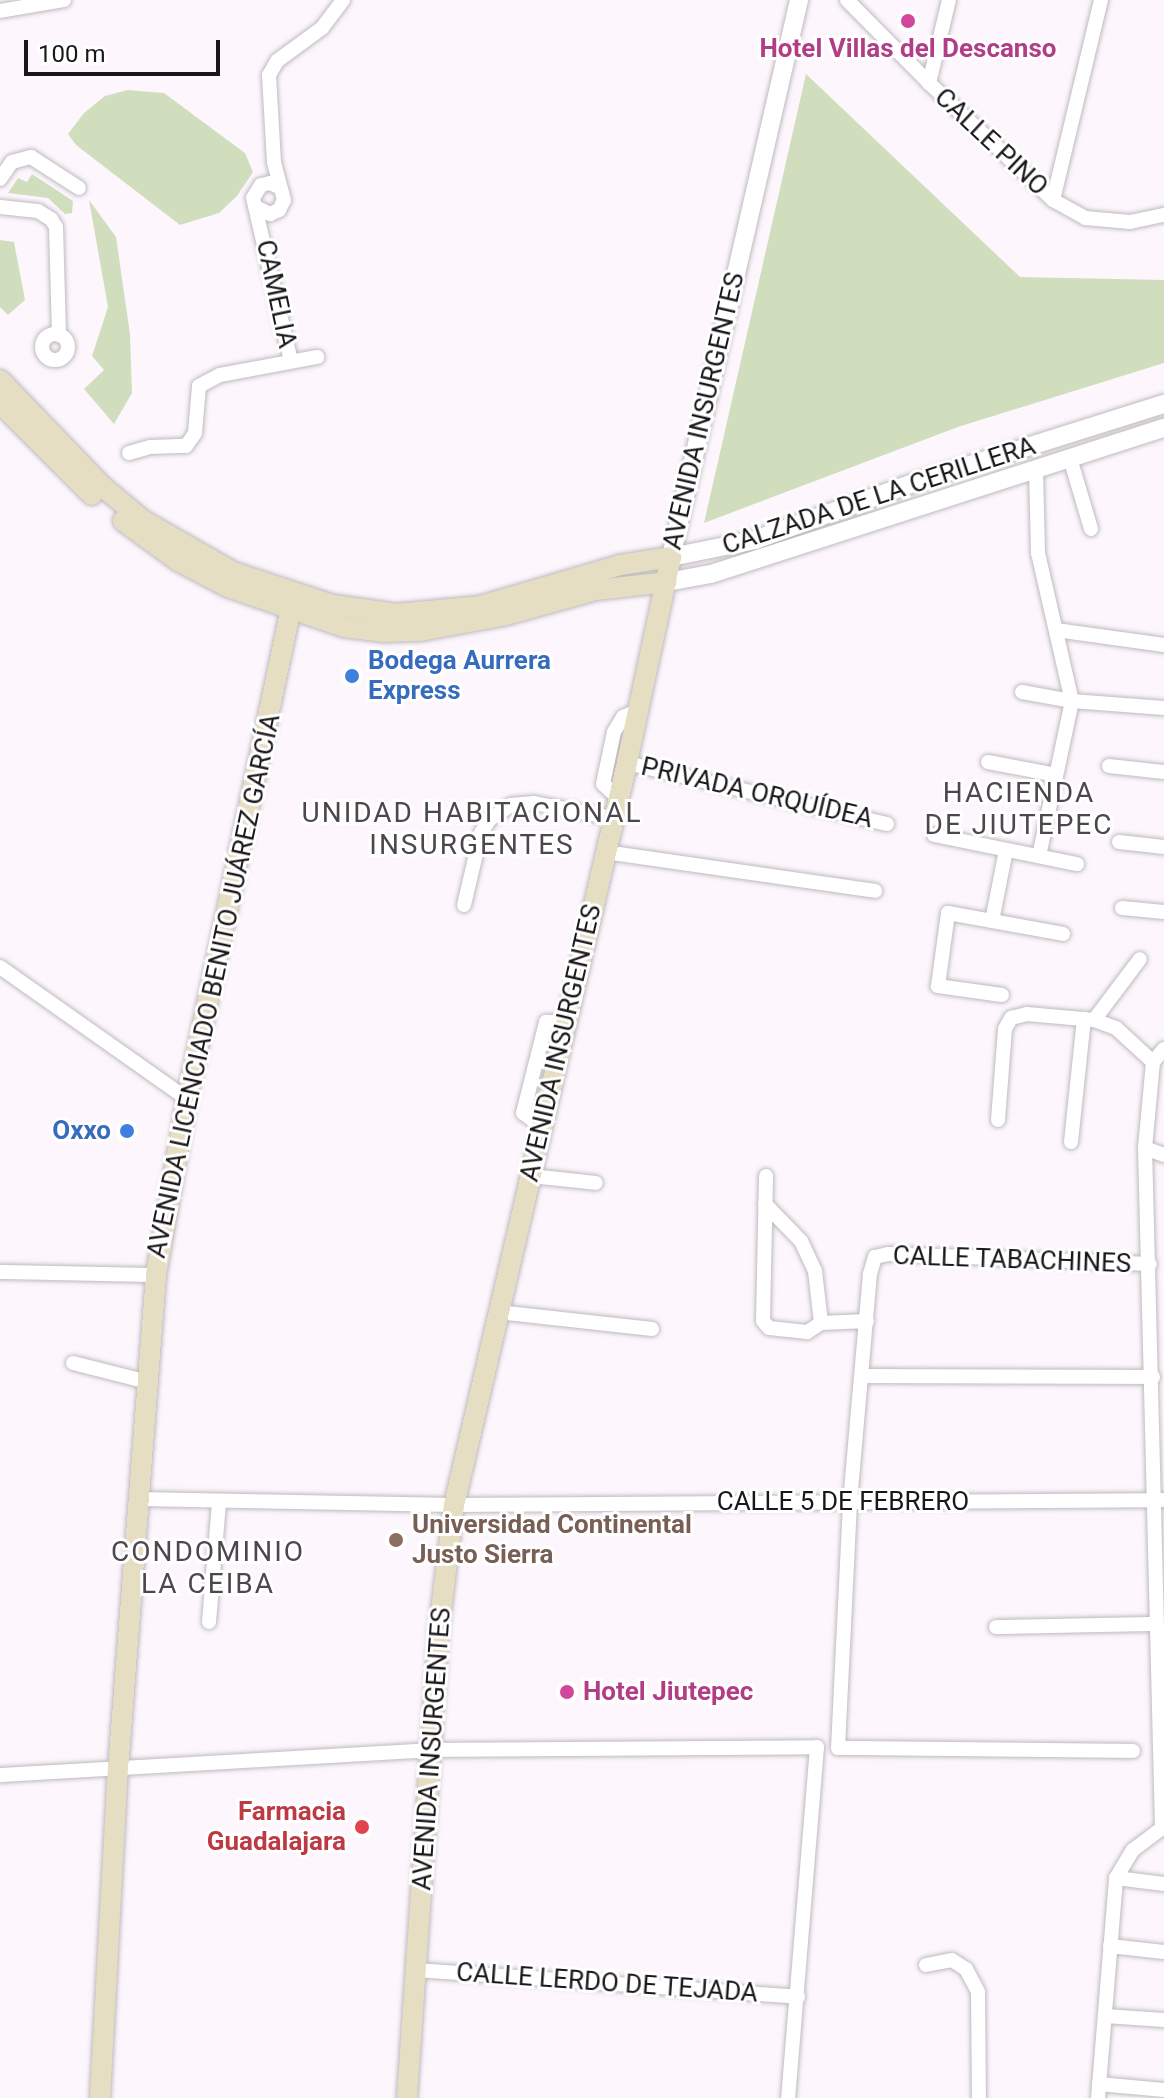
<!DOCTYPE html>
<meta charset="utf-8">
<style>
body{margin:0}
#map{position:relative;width:1164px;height:2098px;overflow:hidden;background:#fdf7fd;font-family:Roboto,sans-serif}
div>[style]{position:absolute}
.green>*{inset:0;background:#d1debe}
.roads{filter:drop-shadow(0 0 2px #bfbabf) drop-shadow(0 0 2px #bfbabf)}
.minor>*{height:14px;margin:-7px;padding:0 7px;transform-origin:7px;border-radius:7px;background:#fff}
.minor>.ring{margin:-7px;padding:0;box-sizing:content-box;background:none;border:14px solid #fff;border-radius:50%}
.tertiary>*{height:18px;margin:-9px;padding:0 9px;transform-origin:9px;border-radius:9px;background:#fff}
.secondary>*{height:20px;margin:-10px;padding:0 10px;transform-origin:10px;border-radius:10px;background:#e6dec2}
.dots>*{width:22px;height:22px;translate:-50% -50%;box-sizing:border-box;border:4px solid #fff;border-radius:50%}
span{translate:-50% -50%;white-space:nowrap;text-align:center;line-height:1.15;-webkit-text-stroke:6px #fff;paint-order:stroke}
.hotel-label{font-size:26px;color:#b23c85;font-weight:700}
.left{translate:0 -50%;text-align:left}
.street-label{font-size:26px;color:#191719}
.shop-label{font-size:26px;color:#366cbe;font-weight:700}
.right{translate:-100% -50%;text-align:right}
.education-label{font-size:26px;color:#785e54;font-weight:700}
.health-label{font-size:26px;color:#be3a42;font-weight:700}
.neighbourhood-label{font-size:28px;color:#4c474c;letter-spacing:2px}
.scale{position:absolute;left:24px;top:40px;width:196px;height:36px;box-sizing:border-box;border:4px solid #191719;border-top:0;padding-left:10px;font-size:24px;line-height:28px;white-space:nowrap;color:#191719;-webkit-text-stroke:6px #fff;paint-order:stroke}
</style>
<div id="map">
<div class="green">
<i style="clip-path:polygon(806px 74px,1020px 277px,1164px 280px,1164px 363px,958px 427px,704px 523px)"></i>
<i style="clip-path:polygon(128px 90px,164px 93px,245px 153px,253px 172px,237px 196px,219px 213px,180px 225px,76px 145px,68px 134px,84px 113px,105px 96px)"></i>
<i style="clip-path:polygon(32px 174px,73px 201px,72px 213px,65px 214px,48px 198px,8px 193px,18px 178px,27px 182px)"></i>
<i style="clip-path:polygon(89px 200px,116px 237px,130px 334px,132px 393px,114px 424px,84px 389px,104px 370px,92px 356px,108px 307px)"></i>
<i style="clip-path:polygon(0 240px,14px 242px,25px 300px,8px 315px,0 307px)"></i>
</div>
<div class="roads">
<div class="minor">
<i style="left:847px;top:0;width:117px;rotate:45.3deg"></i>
<i style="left:929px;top:83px;width:170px;rotate:43.3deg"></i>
<i style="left:1053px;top:200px;width:37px;rotate:29deg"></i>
<i style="left:1085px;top:218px;width:45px;rotate:5.1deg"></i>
<i style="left:1130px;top:222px;width:35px;rotate:-12deg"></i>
<i style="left:0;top:11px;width:65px;rotate:-9.8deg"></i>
<i style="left:929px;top:83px;width:85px;rotate:-76.5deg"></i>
<i style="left:0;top:179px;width:21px;rotate:-55deg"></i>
<i style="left:12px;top:162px;width:20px;rotate:-15deg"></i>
<i style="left:31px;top:157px;width:57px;rotate:32.9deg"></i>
<i style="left:279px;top:187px;width:10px;rotate:-156deg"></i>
<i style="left:270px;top:183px;width:9px;rotate:167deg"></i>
<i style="left:261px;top:185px;width:15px;rotate:122deg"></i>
<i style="left:253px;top:198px;width:167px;rotate:76.9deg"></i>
<i style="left:1053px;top:200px;width:206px;rotate:-76.5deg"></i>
<i style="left:0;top:207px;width:38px;rotate:6deg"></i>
<i style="left:38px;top:211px;width:15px;rotate:32deg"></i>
<i style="left:51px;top:219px;width:9px;rotate:58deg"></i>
<i style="left:56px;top:227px;width:108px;rotate:88.4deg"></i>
<i style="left:256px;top:207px;width:16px;rotate:27deg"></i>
<i style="left:270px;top:214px;width:10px;rotate:-24deg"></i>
<i style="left:279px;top:210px;width:11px;rotate:-63deg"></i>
<i style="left:284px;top:200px;width:39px;rotate:-105deg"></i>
<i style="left:274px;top:162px;width:87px;rotate:-93.3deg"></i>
<i style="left:269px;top:75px;width:16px;rotate:-60deg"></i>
<i style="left:277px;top:61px;width:56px;rotate:-36.3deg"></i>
<i style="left:322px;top:28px;width:35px;rotate:-53deg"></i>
<i class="ring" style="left:42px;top:334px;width:12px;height:12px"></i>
<i style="left:129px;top:453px;width:22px;rotate:-16deg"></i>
<i style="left:150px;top:447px;width:36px;rotate:-2deg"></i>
<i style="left:186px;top:446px;width:16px;rotate:-55deg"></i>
<i style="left:195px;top:433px;width:47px;rotate:-85.1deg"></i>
<i style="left:199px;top:386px;width:24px;rotate:-28deg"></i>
<i style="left:220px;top:375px;width:99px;rotate:-10.5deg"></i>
<i style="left:1070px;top:458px;width:74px;rotate:73.5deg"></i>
<i style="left:1036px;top:470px;width:83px;rotate:88.6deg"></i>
<i style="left:1038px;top:553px;width:152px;rotate:77.1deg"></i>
<i style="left:1072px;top:701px;width:158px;rotate:102deg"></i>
<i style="left:1056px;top:630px;width:109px;rotate:7.9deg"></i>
<i style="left:1022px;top:692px;width:51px;rotate:10.2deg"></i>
<i style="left:1072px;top:701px;width:92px;rotate:4.4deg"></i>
<i style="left:988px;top:762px;width:69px;rotate:10.8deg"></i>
<i style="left:627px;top:763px;width:267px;rotate:13.2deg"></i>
<i style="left:1109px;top:766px;width:55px;rotate:6.2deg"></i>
<i style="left:617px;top:797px;width:19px;rotate:-137deg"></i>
<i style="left:603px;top:784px;width:53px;rotate:-78.1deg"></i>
<i style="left:614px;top:732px;width:17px;rotate:-59deg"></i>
<i style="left:623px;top:717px;width:15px;rotate:-23deg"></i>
<i style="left:934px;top:835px;width:146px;rotate:11.5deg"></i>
<i style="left:1119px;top:842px;width:45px;rotate:6.3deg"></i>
<i style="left:605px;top:852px;width:273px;rotate:8.2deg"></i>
<i style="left:464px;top:905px;width:74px;rotate:-76.7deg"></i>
<i style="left:481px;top:833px;width:15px;rotate:-58deg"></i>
<i style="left:489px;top:820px;width:27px;rotate:-34deg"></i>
<i style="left:511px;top:805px;width:23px;rotate:-5deg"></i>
<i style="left:534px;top:803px;width:79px;rotate:10.9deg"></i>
<i style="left:1122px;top:908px;width:42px;rotate:5.4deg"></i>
<i style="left:992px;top:921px;width:72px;rotate:-78.8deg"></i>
<i style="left:0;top:967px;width:229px;rotate:35.2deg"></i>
<i style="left:1002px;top:995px;width:65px;rotate:-172deg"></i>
<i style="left:938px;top:986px;width:74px;rotate:-82.2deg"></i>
<i style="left:948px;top:913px;width:117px;rotate:10.3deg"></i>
<i style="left:1094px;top:1020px;width:76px;rotate:-53deg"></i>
<i style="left:998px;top:1120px;width:91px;rotate:-85.6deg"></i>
<i style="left:1005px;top:1029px;width:13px;rotate:-61deg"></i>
<i style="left:1011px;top:1018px;width:16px;rotate:-14deg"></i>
<i style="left:1027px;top:1014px;width:67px;rotate:5.1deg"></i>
<i style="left:1094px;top:1020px;width:23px;rotate:20deg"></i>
<i style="left:1116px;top:1028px;width:50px;rotate:42.6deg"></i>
<i style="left:541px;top:1126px;width:22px;rotate:-144deg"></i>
<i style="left:523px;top:1113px;width:94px;rotate:-75.8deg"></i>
<i style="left:546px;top:1022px;width:19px"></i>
<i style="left:1071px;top:1142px;width:124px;rotate:-84deg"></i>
<i style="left:1145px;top:1148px;width:20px;rotate:20deg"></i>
<i style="left:531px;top:1176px;width:65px;rotate:6.1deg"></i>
<i style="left:765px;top:1204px;width:52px;rotate:45.8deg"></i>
<i style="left:801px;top:1241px;width:33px;rotate:65deg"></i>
<i style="left:815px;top:1271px;width:52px;rotate:83.4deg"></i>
<i style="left:821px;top:1323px;width:17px;rotate:147deg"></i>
<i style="left:807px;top:1332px;width:38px;rotate:-174deg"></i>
<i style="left:769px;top:1328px;width:9px;rotate:-131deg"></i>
<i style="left:763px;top:1321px;width:145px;rotate:-88.8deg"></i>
<i style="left:0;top:1272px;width:156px;rotate:1.1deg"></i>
<i style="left:498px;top:1312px;width:155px;rotate:6.3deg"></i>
<i style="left:821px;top:1323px;width:46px;rotate:-2.5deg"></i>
<i style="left:73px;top:1363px;width:77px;rotate:14.2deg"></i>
<i style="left:863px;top:1376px;width:290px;rotate:0.2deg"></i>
<i style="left:138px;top:1499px;width:316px;rotate:1.1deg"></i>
<i style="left:454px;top:1505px;width:710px;rotate:-0.4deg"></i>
<i style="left:209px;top:1622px;width:119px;rotate:-85.2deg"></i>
<i style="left:996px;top:1627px;width:160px;rotate:-1.1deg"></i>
<i style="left:1133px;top:1751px;width:295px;rotate:-179.4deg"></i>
<i style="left:838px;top:1748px;width:246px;rotate:-87.2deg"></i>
<i style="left:850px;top:1502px;width:229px;rotate:-85deg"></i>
<i style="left:870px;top:1274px;width:18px;rotate:-74deg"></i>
<i style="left:875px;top:1257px;width:13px;rotate:-13deg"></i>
<i style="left:888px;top:1254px;width:262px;rotate:2.2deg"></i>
<i style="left:0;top:1775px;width:431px;rotate:-3.3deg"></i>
<i style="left:430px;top:1750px;width:387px;rotate:-0.4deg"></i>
<i style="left:817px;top:1747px;width:352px;rotate:94.7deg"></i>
<i style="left:1162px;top:1828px;width:680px;rotate:-91.43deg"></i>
<i style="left:1145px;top:1148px;width:86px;rotate:-84.7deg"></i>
<i style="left:1153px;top:1062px;width:17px;rotate:-50deg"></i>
<i style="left:1116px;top:1878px;width:48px;rotate:7.1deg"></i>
<i style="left:1110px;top:1946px;width:54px;rotate:6.3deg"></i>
<i style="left:926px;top:1965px;width:26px;rotate:-11deg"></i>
<i style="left:952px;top:1960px;width:17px;rotate:33deg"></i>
<i style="left:966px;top:1969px;width:26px;rotate:62deg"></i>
<i style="left:978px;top:1992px;width:106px;rotate:89.5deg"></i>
<i style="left:416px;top:1970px;width:383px;rotate:4deg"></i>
<i style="left:1105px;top:2016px;width:59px;rotate:3.9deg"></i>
<i style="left:1099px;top:2084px;width:65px;rotate:5.3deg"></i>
<i style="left:1098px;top:2098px;width:221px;rotate:-85.3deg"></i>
<i style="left:1116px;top:1878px;width:33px;rotate:-59deg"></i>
<i style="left:1133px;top:1850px;width:39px;rotate:-37deg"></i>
</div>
<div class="tertiary">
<i style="left:799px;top:0;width:572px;rotate:102.94deg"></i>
<i style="left:671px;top:557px;width:86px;rotate:-11.4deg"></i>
<i style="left:755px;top:540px;width:171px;rotate:-19.8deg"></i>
<i style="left:916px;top:482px;width:260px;rotate:-17.5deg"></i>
<i style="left:667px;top:582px;width:45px;rotate:-10.3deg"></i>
<i style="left:711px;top:574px;width:476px;rotate:-17.9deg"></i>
</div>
<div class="secondary">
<i style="left:0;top:380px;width:149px;rotate:46.1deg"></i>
<i style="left:103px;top:487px;width:53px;rotate:39.7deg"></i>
<i style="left:144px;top:521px;width:103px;rotate:29.8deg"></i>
<i style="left:233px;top:572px;width:105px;rotate:18.3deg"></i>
<i style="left:333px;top:605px;width:64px;rotate:8.1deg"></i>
<i style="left:396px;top:614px;width:84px;rotate:-5.4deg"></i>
<i style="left:480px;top:606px;width:146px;rotate:-16.3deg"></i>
<i style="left:620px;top:565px;width:52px;rotate:-8.9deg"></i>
<i style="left:671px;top:557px;width:211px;rotate:102.1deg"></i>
<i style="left:627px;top:763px;width:762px;rotate:103.12deg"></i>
<i style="left:454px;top:1505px;width:124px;rotate:97deg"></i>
<i style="left:439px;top:1628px;width:471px;rotate:93.9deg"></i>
<i style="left:0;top:403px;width:130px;rotate:45deg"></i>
<i style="left:123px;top:521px;width:68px;rotate:36deg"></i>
<i style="left:178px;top:561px;width:56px;rotate:27.5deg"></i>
<i style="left:228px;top:587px;width:123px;rotate:19deg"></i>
<i style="left:344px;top:627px;width:39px;rotate:7deg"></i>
<i style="left:383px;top:632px;width:37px;rotate:-2deg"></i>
<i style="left:420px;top:631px;width:83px;rotate:-10.4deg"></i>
<i style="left:502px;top:616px;width:98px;rotate:-15.5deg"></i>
<i style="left:596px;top:590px;width:71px;rotate:-6.4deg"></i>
<i style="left:100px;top:2098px;width:329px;rotate:-86.9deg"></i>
<i style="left:118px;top:1769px;width:495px;rotate:-85.6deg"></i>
<i style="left:156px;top:1275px;width:179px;rotate:-80deg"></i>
<i style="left:187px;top:1099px;width:516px;rotate:-78.04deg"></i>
</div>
</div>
<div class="dots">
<i style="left:908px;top:21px;background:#d1479c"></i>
<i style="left:352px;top:676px;background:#3f7fe0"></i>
<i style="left:127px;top:1131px;background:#3f7fe0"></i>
<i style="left:396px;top:1540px;background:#8d6e63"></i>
<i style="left:567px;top:1692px;background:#d1479c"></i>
<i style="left:362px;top:1827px;background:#e0444e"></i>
</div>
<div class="hotel-label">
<span style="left:908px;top:49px">Hotel Villas del Descanso</span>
<span class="left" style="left:583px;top:1692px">Hotel Jiutepec</span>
</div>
<div class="street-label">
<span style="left:991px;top:142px;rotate:43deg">CALLE PINO</span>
<span style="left:276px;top:294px;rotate:78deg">CAMELIA</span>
<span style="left:704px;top:411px;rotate:-77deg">AVENIDA INSURGENTES</span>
<span style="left:879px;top:496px;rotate:-18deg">CALZADA DE LA CERILLERA</span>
<span style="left:757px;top:793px;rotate:13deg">PRIVADA ORQUÍDEA</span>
<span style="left:214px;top:986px;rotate:-78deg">AVENIDA LICENCIADO BENITO JUÁREZ GARCÍA</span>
<span style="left:561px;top:1043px;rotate:-77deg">AVENIDA INSURGENTES</span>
<span style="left:1012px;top:1260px;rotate:2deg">CALLE TABACHINES</span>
<span style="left:843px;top:1502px">CALLE 5 DE FEBRERO</span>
<span style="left:432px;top:1749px;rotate:-86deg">AVENIDA INSURGENTES</span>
<span style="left:607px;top:1983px;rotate:4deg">CALLE LERDO DE TEJADA</span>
</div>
<div class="shop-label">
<span class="left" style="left:368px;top:676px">Bodega Aurrera<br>Express</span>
<span class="right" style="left:111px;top:1131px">Oxxo</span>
</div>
<div class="education-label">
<span class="left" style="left:412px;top:1540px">Universidad Continental<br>Justo Sierra</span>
</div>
<div class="health-label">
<span class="right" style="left:346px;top:1827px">Farmacia<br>Guadalajara</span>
</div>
<div class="neighbourhood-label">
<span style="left:1019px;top:809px">HACIENDA<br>DE JIUTEPEC</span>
<span style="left:472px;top:829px">UNIDAD HABITACIONAL<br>INSURGENTES</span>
<span style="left:208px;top:1568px">CONDOMINIO<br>LA CEIBA</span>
</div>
<div class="scale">100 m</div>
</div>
